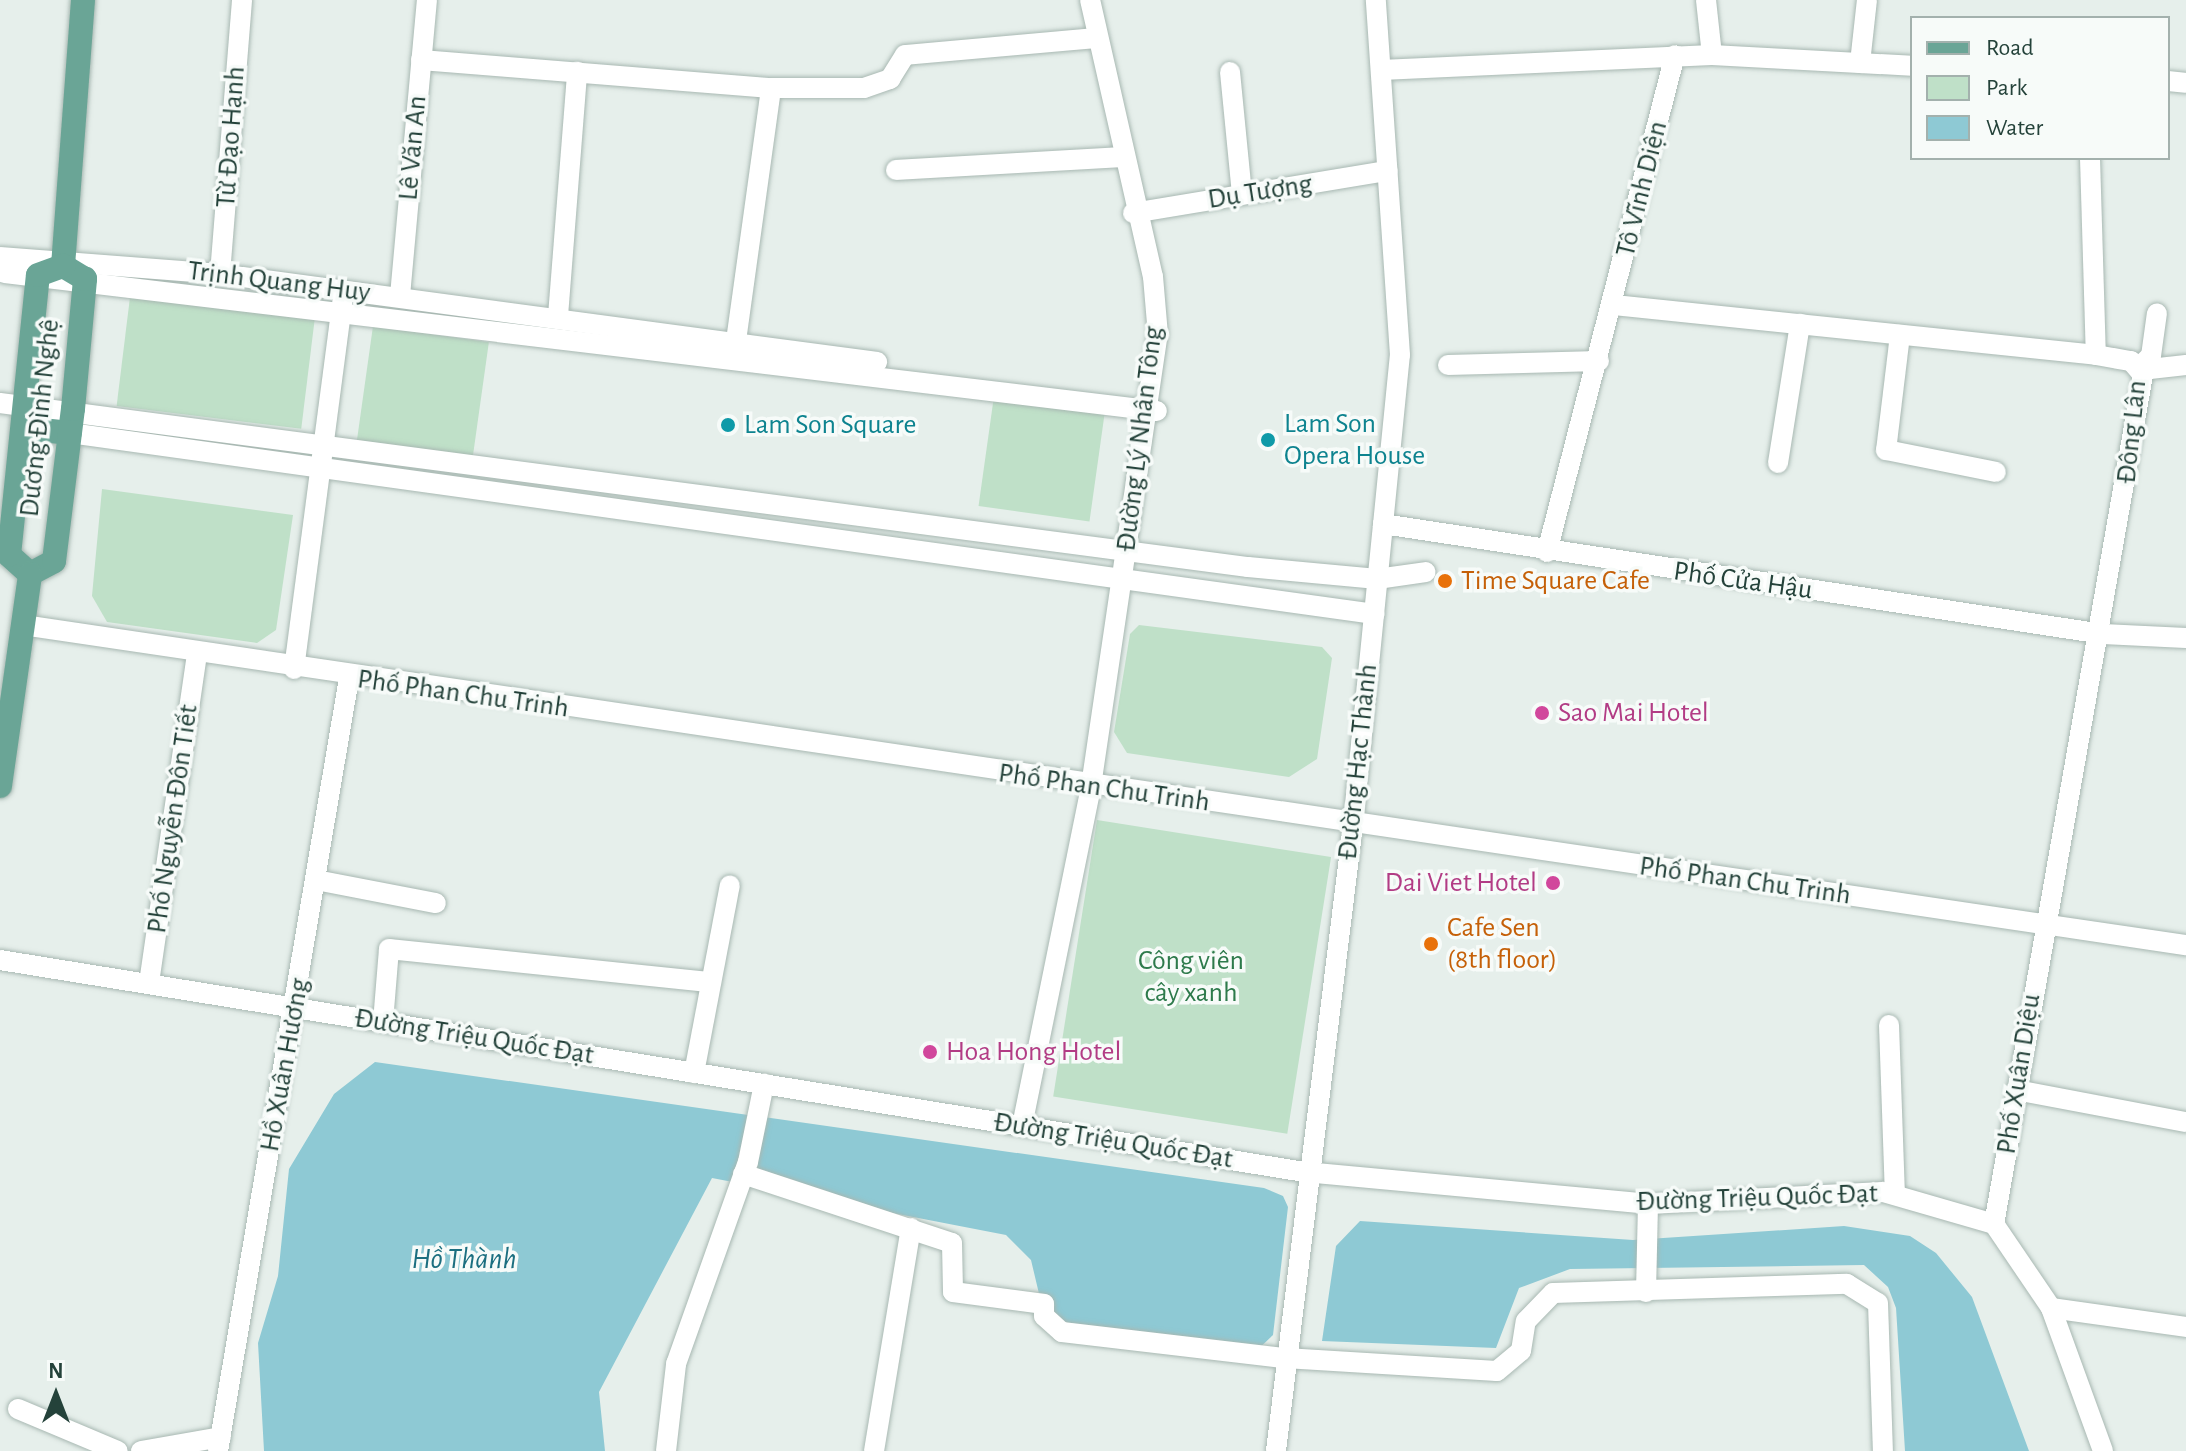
<!DOCTYPE html>
<meta charset="utf-8">
<style>
body{margin:0}
#map{position:relative;width:2186px;height:1451px;overflow:hidden;background:#e6efeb;font-family:"Alegreya Sans",sans-serif}
div>[style]{position:absolute}
.green>*{inset:0;background:#bfe0c8;transform-origin:0 0}
.water>*{inset:0;background:#8ec9d4}
.roads{filter:drop-shadow(0 0 2px #a8b8b2) drop-shadow(0 0 2px #a8b8b2)}
.minor>*{height:20px;margin:-10px;padding:0 10px;transform-origin:10px;border-radius:10px;background:#fff}
.major>*{height:24px;margin:-12px;padding:0 12px;transform-origin:12px;border-radius:12px;background:#6aa596}
.dots>*{width:22px;height:22px;translate:-50% -50%;box-sizing:border-box;border:4px solid #f7fbf9;border-radius:50%}
span{translate:-50% -50%;white-space:nowrap;text-align:center;line-height:1.15;-webkit-text-stroke:7px #f7fbf9;paint-order:stroke}
.street-label{font-size:28px;color:#24423a}
.culture-label{font-size:28px;color:#0d838f}
.left{translate:0 -50%;text-align:left}
.food-label{font-size:28px;color:#c56008}
.hotel-label{font-size:28px;color:#b23c85}
.right{translate:-100% -50%;text-align:right}
.park-label{font-size:28px;color:#2d7a4b}
.water-label{font-size:30px;color:#1c6f80;font-style:italic}
.legend{position:absolute;left:1910px;top:16px;width:260px;height:144px;box-sizing:border-box;background:#f7fbf9;border:2px solid #a3b1ad;margin:0;padding:10px 14px;list-style:none;font-size:24px;color:#24423a}
.legend li{display:flex;align-items:center;gap:16px;height:40px}
.legend b{width:40px;border:2px solid #a3b1ad}
.north{position:absolute;left:16px;top:1355px;width:80px;height:80px;-webkit-text-stroke:6px #f7fbf9;paint-order:stroke;rotate:0deg;font-size:22px;font-weight:700;line-height:32px;text-align:center;color:#24423a}
.north::after{content:'';display:block;margin:auto;width:28px;height:36px;background:#24423a;clip-path:polygon(50% 0,100% 100%,50% 72%,0 100%)}
</style>
<div id="map">
<div class="green">
<i style="left:131px;top:289px;width:186px;height:118px;rotate:7deg"></i>
<i style="left:373px;top:326px;width:117px;height:115px;rotate:8deg"></i>
<i style="left:994px;top:396px;width:112px;height:111px;rotate:8deg"></i>
<i style="clip-path:polygon(102px 489px,293px 515px,276px 630px,257px 643px,107px 622px,92px 596px)"></i>
<i style="clip-path:polygon(1139px 625px,1322px 647px,1332px 658px,1317px 759px,1289px 777px,1127px 753px,1114px 732px,1130px 634px)"></i>
<i style="left:1097px;top:820px;width:237px;height:280px;rotate:9deg"></i>
</div>
<div class="water">
<i style="clip-path:polygon(375px 1062px,1264px 1188px,1283px 1196px,1288px 1207px,1273px 1335px,1253px 1354px,1045px 1319px,1031px 1260px,1006px 1235px,712px 1178px,599px 1392px,605px 1451px,264px 1451px,258px 1343px,278px 1276px,289px 1169px,334px 1094px)"></i>
<i style="clip-path:polygon(1360px 1221px,1633px 1240px,1844px 1226px,1910px 1236px,1936px 1253px,1972px 1297px,2029px 1451px,1905px 1451px,1896px 1308px,1888px 1287px,1864px 1265px,1570px 1269px,1519px 1288px,1496px 1348px,1322px 1341px,1336px 1246px)"></i>
</div>
<div class="roads">
<div class="minor">
<i style="left:1706px;top:0;width:55px;rotate:83.8deg"></i>
<i style="left:421px;top:60px;width:351px;rotate:4.6deg"></i>
<i style="left:771px;top:88px;width:93px"></i>
<i style="left:864px;top:88px;width:28px;rotate:-19deg"></i>
<i style="left:890px;top:79px;width:28px;rotate:-58deg"></i>
<i style="left:905px;top:55px;width:193px;rotate:-5.1deg"></i>
<i style="left:1860px;top:63px;width:63px;rotate:-83.7deg"></i>
<i style="left:1381px;top:70px;width:331px;rotate:-2.6deg"></i>
<i style="left:1712px;top:55px;width:200px;rotate:3.1deg"></i>
<i style="left:1230px;top:72px;width:123px;rotate:84.4deg"></i>
<i style="left:2168px;top:81px;width:18px;rotate:6deg"></i>
<i style="left:2090px;top:158px;width:197px;rotate:88.3deg"></i>
<i style="left:896px;top:170px;width:226px;rotate:-3.3deg"></i>
<i style="left:1133px;top:213px;width:258px;rotate:-9.4deg"></i>
<i style="left:0;top:257px;width:221px;rotate:4.4deg"></i>
<i style="left:220px;top:274px;width:663px;rotate:7.63deg"></i>
<i style="left:5px;top:273px;width:1160px;rotate:6.83deg"></i>
<i style="left:220px;top:274px;width:275px;rotate:-85.4deg"></i>
<i style="left:400px;top:296px;width:297px;rotate:-84.8deg"></i>
<i style="left:1614px;top:305px;width:485px;rotate:5.9deg"></i>
<i style="left:2096px;top:355px;width:36px;rotate:10deg"></i>
<i style="left:2131px;top:361px;width:18px;rotate:49deg"></i>
<i style="left:2143px;top:375px;width:862px;rotate:99.95deg"></i>
<i style="left:558px;top:316px;width:245px;rotate:-85.5deg"></i>
<i style="left:1900px;top:335px;width:116px;rotate:96.9deg"></i>
<i style="left:1886px;top:450px;width:112px;rotate:11.3deg"></i>
<i style="left:736px;top:341px;width:255px;rotate:-82.1deg"></i>
<i style="left:1448px;top:365px;width:151px;rotate:-1.5deg"></i>
<i style="left:2139px;top:367px;width:16px;rotate:-43deg"></i>
<i style="left:2151px;top:356px;width:43px;rotate:-82.1deg"></i>
<i style="left:2141px;top:370px;width:45px;rotate:-6.3deg"></i>
<i style="left:0;top:403px;width:1259px;rotate:7.49deg"></i>
<i style="left:1248px;top:567px;width:130px;rotate:5.3deg"></i>
<i style="left:1377px;top:579px;width:49px;rotate:-8.1deg"></i>
<i style="left:70px;top:433px;width:1317px;rotate:7.9deg"></i>
<i style="left:1778px;top:463px;width:141px;rotate:-81deg"></i>
<i style="left:1383px;top:524px;width:728px;rotate:8.69deg"></i>
<i style="left:2103px;top:634px;width:83px;rotate:2.8deg"></i>
<i style="left:1547px;top:552px;width:513px;rotate:-75.56deg"></i>
<i style="left:23px;top:625px;width:2187px;rotate:8.42deg"></i>
<i style="left:294px;top:669px;width:375px;rotate:-82.5deg"></i>
<i style="left:316px;top:880px;width:122px;rotate:10.9deg"></i>
<i style="left:0;top:960px;width:1322px;rotate:9.23deg"></i>
<i style="left:1305px;top:1172px;width:344px;rotate:5.3deg"></i>
<i style="left:1648px;top:1204px;width:235px;rotate:-2.9deg"></i>
<i style="left:1883px;top:1192px;width:116px;rotate:16.1deg"></i>
<i style="left:1994px;top:1224px;width:102px;rotate:55.8deg"></i>
<i style="left:2051px;top:1308px;width:136px;rotate:8deg"></i>
<i style="left:149px;top:983px;width:331px;rotate:-81.7deg"></i>
<i style="left:383px;top:1022px;width:73px;rotate:-85.3deg"></i>
<i style="left:389px;top:949px;width:321px;rotate:5.9deg"></i>
<i style="left:1889px;top:1025px;width:169px;rotate:88deg"></i>
<i style="left:694px;top:1073px;width:191px;rotate:-79.2deg"></i>
<i style="left:2016px;top:1090px;width:173px;rotate:10.7deg"></i>
<i style="left:1022px;top:1126px;width:347px;rotate:-78.5deg"></i>
<i style="left:1091px;top:786px;width:456px;rotate:-81.6deg"></i>
<i style="left:1158px;top:335px;width:58px;rotate:-94.9deg"></i>
<i style="left:1153px;top:277px;width:284px;rotate:-102.8deg"></i>
<i style="left:743px;top:1174px;width:220px;rotate:18.3deg"></i>
<i style="left:952px;top:1243px;width:49px;rotate:88.8deg"></i>
<i style="left:953px;top:1292px;width:92px;rotate:7.5deg"></i>
<i style="left:1044px;top:1304px;width:12px;rotate:90deg"></i>
<i style="left:1044px;top:1316px;width:24px;rotate:42deg"></i>
<i style="left:1062px;top:1332px;width:225px;rotate:6.7deg"></i>
<i style="left:1285px;top:1358px;width:212px;rotate:3.5deg"></i>
<i style="left:1497px;top:1371px;width:31px;rotate:-40deg"></i>
<i style="left:1521px;top:1351px;width:30px;rotate:-81deg"></i>
<i style="left:1526px;top:1321px;width:39px;rotate:-46deg"></i>
<i style="left:1553px;top:1293px;width:294px;rotate:-1.8deg"></i>
<i style="left:1847px;top:1284px;width:36px;rotate:32deg"></i>
<i style="left:1878px;top:1303px;width:148px;rotate:88.1deg"></i>
<i style="left:1646px;top:1292px;width:88px;rotate:-88.7deg"></i>
<i style="left:2051px;top:1308px;width:152px;rotate:70deg"></i>
<i style="left:18px;top:1409px;width:108px;rotate:22.8deg"></i>
<i style="left:141px;top:1451px;width:81px;rotate:-9.9deg"></i>
<i style="left:218px;top:1451px;width:784px;rotate:-80.38deg"></i>
<i style="left:666px;top:1451px;width:88px;rotate:-83.4deg"></i>
<i style="left:676px;top:1364px;width:214px;rotate:-70.4deg"></i>
<i style="left:748px;top:1162px;width:80px;rotate:-78.4deg"></i>
<i style="left:874px;top:1451px;width:226px;rotate:-80.6deg"></i>
<i style="left:1276px;top:1451px;width:631px;rotate:-82.99deg"></i>
<i style="left:1353px;top:825px;width:472px;rotate:-84.3deg"></i>
<i style="left:1400px;top:355px;width:356px;rotate:-93.9deg"></i>
</div>
<div class="major">
<i style="left:63px;top:266px;width:267px;rotate:-85.7deg"></i>
<i style="left:23px;top:428px;width:47px;rotate:6.1deg"></i>
<i style="left:30px;top:574px;width:27px;rotate:-28deg"></i>
<i style="left:54px;top:561px;width:153px;rotate:-82.9deg"></i>
<i style="left:73px;top:409px;width:131px;rotate:-84.7deg"></i>
<i style="left:85px;top:279px;width:26px;rotate:-149deg"></i>
<i style="left:30px;top:574px;width:28px;rotate:-138deg"></i>
<i style="left:9px;top:555px;width:281px;rotate:-84.1deg"></i>
<i style="left:38px;top:275px;width:27px;rotate:-20deg"></i>
<i style="left:0;top:786px;width:214px;rotate:-81.9deg"></i>
</div>
</div>
<div class="dots">
<i style="left:728px;top:425px;background:#0f9aa8"></i>
<i style="left:1268px;top:440px;background:#0f9aa8"></i>
<i style="left:1445px;top:581px;background:#e8710a"></i>
<i style="left:1542px;top:713px;background:#d1479c"></i>
<i style="left:1553px;top:883px;background:#d1479c"></i>
<i style="left:1431px;top:944px;background:#e8710a"></i>
<i style="left:930px;top:1052px;background:#d1479c"></i>
</div>
<div class="street-label">
<span style="left:231px;top:137px;rotate:-86deg">Từ Đạo Hạnh</span>
<span style="left:413px;top:148px;rotate:-85deg">Lê Văn An</span>
<span style="left:1642px;top:189px;rotate:-76deg">Tô Vĩnh Diện</span>
<span style="left:1260px;top:192px;rotate:-9deg">Dụ Tượng</span>
<span style="left:279px;top:282px;rotate:7deg">Trịnh Quang Huy</span>
<span style="left:40px;top:418px;rotate:-84deg">Dương Đình Nghệ</span>
<span style="left:2132px;top:432px;rotate:-84deg">Đông Lân</span>
<span style="left:1140px;top:439px;rotate:-83deg">Đường Lý Nhân Tông</span>
<span style="left:1743px;top:581px;rotate:8deg">Phố Cửa Hậu</span>
<span style="left:463px;top:694px;rotate:8deg">Phố Phan Chu Trinh</span>
<span style="left:1358px;top:762px;rotate:-84deg">Đường Hạc Thành</span>
<span style="left:1104px;top:788px;rotate:8deg">Phố Phan Chu Trinh</span>
<span style="left:173px;top:819px;rotate:-82deg">Phố Nguyễn Đôn Tiết</span>
<span style="left:1745px;top:881px;rotate:8deg">Phố Phan Chu Trinh</span>
<span style="left:474px;top:1037px;rotate:9deg">Đường Triệu Quốc Đạt</span>
<span style="left:285px;top:1065px;rotate:-80deg">Hồ Xuân Hương</span>
<span style="left:2019px;top:1074px;rotate:-81deg">Phố Xuân Diệu</span>
<span style="left:1113px;top:1141px;rotate:9deg">Đường Triệu Quốc Đạt</span>
<span style="left:1757px;top:1198px;rotate:-2deg">Đường Triệu Quốc Đạt</span>
</div>
<div class="culture-label">
<span class="left" style="left:1284px;top:440px">Lam Son<br>Opera House</span>
<span class="left" style="left:744px;top:425px">Lam Son Square</span>
</div>
<div class="food-label">
<span class="left" style="left:1461px;top:581px">Time Square Cafe</span>
<span class="left" style="left:1447px;top:944px">Cafe Sen<br>(8th floor)</span>
</div>
<div class="hotel-label">
<span class="left" style="left:1558px;top:713px">Sao Mai Hotel</span>
<span class="right" style="left:1537px;top:883px">Dai Viet Hotel</span>
<span class="left" style="left:946px;top:1052px">Hoa Hong Hotel</span>
</div>
<div class="park-label">
<span style="left:1191px;top:977px">Công viên<br>cây xanh</span>
</div>
<div class="water-label">
<span style="left:464px;top:1259px">Hồ Thành</span>
</div>
<ul class="legend">
<li><b style="height:10px;background:#6aa596"></b>Road</li>
<li><b style="height:22px;background:#bfe0c8"></b>Park</li>
<li><b style="height:22px;background:#8ec9d4"></b>Water</li>
</ul>
<div class="north">N</div>
</div>
